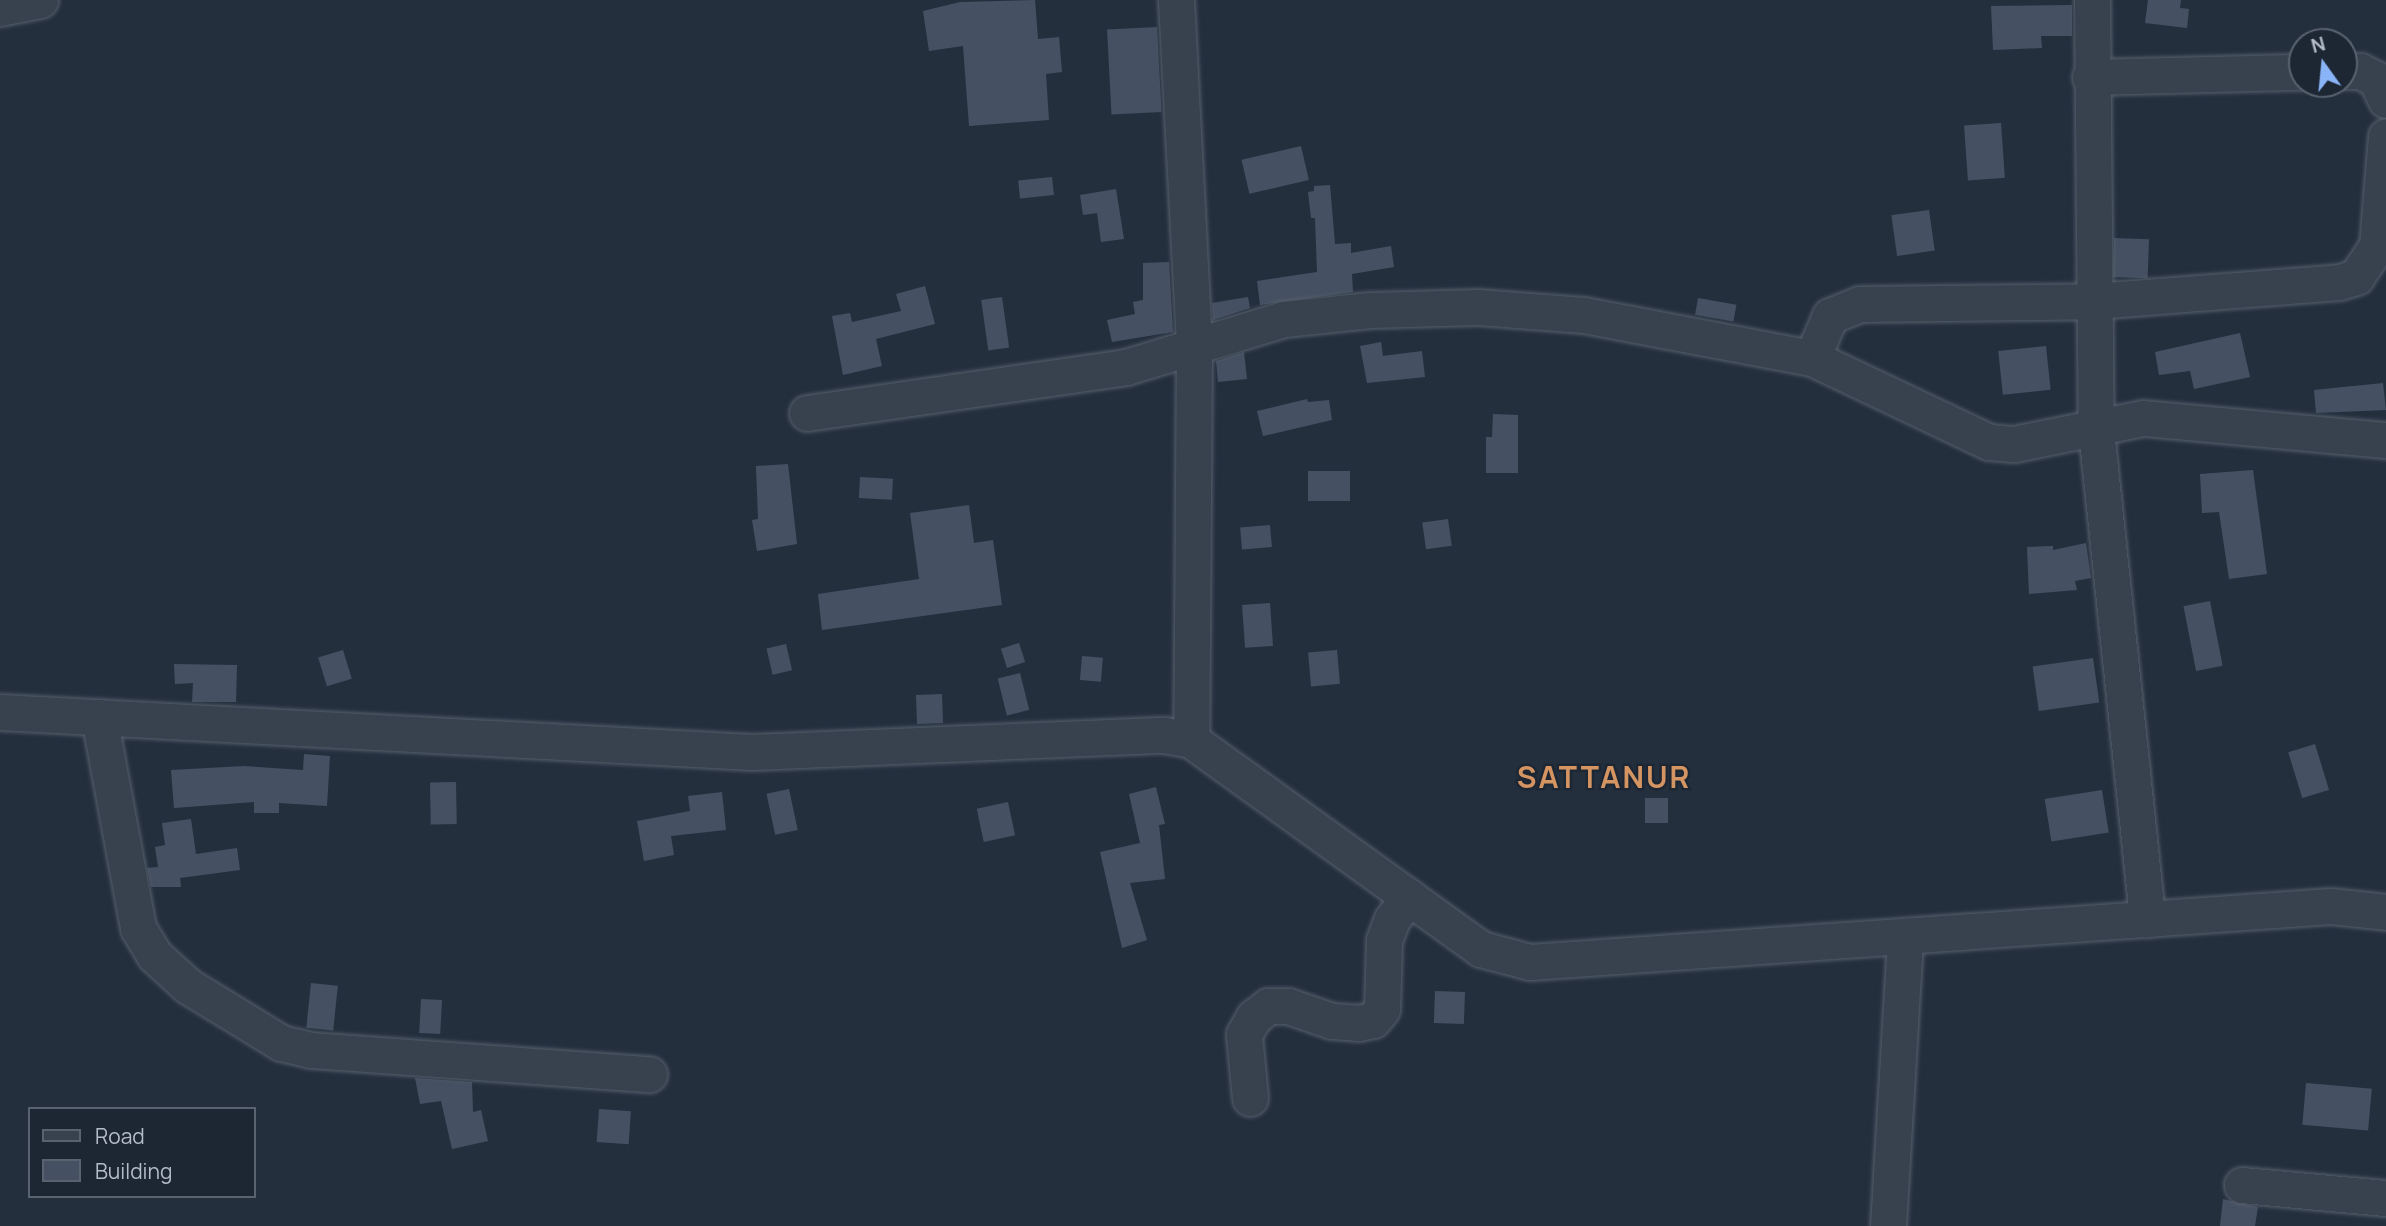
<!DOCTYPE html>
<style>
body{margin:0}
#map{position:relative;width:2386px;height:1226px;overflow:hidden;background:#242f3e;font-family:Manrope,sans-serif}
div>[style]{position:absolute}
.building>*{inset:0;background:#455162;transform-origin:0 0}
.roads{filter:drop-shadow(0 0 2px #565f6c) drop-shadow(0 0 2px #565f6c)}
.minor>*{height:35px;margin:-17.5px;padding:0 17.5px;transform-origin:17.5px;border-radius:17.5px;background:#38414e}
span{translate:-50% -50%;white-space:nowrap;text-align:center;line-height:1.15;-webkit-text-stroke:5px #1d2633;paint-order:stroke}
.district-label{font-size:30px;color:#d59563;font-weight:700;letter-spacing:2px}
.legend{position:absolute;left:28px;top:1107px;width:228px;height:91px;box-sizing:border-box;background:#1d2633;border:2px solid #59626f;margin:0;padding:9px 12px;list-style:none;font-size:21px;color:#b4bcc9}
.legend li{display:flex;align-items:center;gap:14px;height:35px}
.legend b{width:35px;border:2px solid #59626f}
.north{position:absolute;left:2288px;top:28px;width:70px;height:70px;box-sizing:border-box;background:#1d2633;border:2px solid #59626f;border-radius:50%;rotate:345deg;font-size:19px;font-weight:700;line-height:28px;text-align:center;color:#b4bcc9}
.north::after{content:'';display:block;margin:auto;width:24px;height:32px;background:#8ab4f8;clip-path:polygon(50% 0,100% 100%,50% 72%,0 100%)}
</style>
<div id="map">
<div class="building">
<i style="clip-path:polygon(1035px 0,1038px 39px,1059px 37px,1062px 72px,1046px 74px,1049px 120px,969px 126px,963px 46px,929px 51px,923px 11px,960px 2px)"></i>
<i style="clip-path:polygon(2148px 0,2181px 0,2180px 8px,2189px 9px,2187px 28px,2145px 23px)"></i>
<i style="clip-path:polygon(2072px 5px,2072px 36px,2041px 36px,2042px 48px,1993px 50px,1991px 6px)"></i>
<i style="left:1157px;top:27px;width:85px;height:50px;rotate:87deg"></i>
<i style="left:2001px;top:123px;width:55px;height:37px;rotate:86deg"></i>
<i style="left:1301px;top:146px;width:35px;height:61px;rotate:77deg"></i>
<i style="left:1052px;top:177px;width:18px;height:34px;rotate:84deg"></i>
<i style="clip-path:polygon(1330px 185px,1335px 244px,1351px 243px,1351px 253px,1391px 246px,1394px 267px,1352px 274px,1353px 292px,1260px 305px,1257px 281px,1317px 272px,1315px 218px,1311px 218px,1308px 192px,1314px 191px,1314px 186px)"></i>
<i style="clip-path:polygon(1116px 189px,1124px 239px,1101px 242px,1097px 213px,1083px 215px,1080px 195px)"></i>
<i style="left:1929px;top:210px;width:41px;height:38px;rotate:82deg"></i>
<i style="left:2114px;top:238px;width:35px;height:39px;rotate:2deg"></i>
<i style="clip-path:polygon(1169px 262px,1173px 332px,1112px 342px,1107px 320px,1135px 314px,1133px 302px,1143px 300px,1143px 263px)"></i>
<i style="clip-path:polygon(925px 286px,935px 324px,876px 339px,882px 366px,843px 375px,832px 316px,850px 313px,852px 322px,901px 311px,896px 294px)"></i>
<i style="left:1002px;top:297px;width:51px;height:21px;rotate:82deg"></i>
<i style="clip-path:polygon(1248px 297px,1250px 308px,1213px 320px,1212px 303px)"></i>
<i style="left:1698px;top:298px;width:39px;height:17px;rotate:10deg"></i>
<i style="clip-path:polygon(2240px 333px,2250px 377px,2194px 389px,2190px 371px,2159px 375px,2155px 352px)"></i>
<i style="clip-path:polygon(1381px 342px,1383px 356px,1422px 351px,1425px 377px,1367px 383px,1360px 346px)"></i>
<i style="left:2046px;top:346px;width:44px;height:48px;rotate:84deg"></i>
<i style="clip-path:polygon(1244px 352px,1247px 379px,1218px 382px,1216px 361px)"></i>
<i style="clip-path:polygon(2383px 383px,2386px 410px,2316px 413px,2314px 390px)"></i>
<i style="clip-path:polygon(1307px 399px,1308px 402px,1329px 400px,1332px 420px,1263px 436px,1257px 411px)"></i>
<i style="clip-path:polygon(1493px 414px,1518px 415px,1518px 473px,1486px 473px,1486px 437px,1492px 437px)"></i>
<i style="clip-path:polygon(788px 464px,797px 544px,757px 551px,752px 520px,758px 519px,756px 466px)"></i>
<i style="clip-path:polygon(2253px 470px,2267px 574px,2229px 579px,2219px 512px,2202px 513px,2200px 474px)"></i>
<i style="left:1308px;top:471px;width:42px;height:30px"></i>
<i style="left:860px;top:477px;width:33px;height:21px;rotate:3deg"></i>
<i style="clip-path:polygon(969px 505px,974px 543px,993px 540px,1002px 605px,822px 630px,818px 594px,919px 579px,910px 513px)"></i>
<i style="left:1448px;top:519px;width:27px;height:26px;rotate:82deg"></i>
<i style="left:1270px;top:525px;width:22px;height:30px;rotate:85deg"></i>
<i style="clip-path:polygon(2086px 543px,2091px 578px,2075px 581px,2077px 590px,2029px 594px,2027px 547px,2053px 546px,2053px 550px)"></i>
<i style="left:2210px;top:601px;width:66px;height:27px;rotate:79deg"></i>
<i style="left:1270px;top:603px;width:43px;height:28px;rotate:86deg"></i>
<i style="left:1019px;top:643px;width:20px;height:19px;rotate:72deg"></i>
<i style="left:786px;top:644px;width:27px;height:20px;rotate:77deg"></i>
<i style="left:343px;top:650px;width:30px;height:26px;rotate:73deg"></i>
<i style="left:1337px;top:650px;width:34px;height:29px;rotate:85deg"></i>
<i style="left:1082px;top:656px;width:21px;height:24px;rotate:5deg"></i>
<i style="left:2093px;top:658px;width:45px;height:61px;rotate:82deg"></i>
<i style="clip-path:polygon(174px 664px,237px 665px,236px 702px,192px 702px,193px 683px,175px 684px)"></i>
<i style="left:1020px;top:673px;width:38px;height:23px;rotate:76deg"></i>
<i style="left:942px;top:694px;width:29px;height:26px;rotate:88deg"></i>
<i style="left:2315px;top:744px;width:48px;height:28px;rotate:73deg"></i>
<i style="clip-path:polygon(304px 754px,330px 756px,327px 806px,279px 803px,279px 813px,254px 813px,254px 802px,174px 808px,171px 770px,244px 766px,303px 770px)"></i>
<i style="left:456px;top:782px;width:42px;height:26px;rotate:89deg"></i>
<i style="clip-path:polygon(1156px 787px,1165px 824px,1159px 825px,1165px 879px,1130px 883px,1147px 940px,1122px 948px,1100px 852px,1140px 843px,1129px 794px)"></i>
<i style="left:789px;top:789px;width:42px;height:23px;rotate:78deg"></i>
<i style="left:2102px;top:790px;width:43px;height:58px;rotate:81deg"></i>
<i style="clip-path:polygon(722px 792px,726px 830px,671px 836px,674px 855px,644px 861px,637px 821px,690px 811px,688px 796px)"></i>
<i style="left:1645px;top:798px;width:23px;height:25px"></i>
<i style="left:1008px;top:802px;width:34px;height:32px;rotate:78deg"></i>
<i style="clip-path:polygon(191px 819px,196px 854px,237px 848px,240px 870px,180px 878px,181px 887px,151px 887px,147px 868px,158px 867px,155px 847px,165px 845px,162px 823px)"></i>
<i style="left:311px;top:983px;width:27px;height:45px;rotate:6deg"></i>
<i style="left:1435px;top:991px;width:30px;height:32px;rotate:2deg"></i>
<i style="left:421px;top:999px;width:21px;height:34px;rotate:3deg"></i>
<i style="clip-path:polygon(415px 1078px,472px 1082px,473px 1112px,481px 1110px,488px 1141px,452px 1149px,441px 1101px,420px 1104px)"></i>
<i style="left:2306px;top:1083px;width:66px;height:42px;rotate:5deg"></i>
<i style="left:599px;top:1109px;width:32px;height:33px;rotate:4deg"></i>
<i style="clip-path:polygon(2223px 1199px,2258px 1207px,2255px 1226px,2220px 1226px)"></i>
</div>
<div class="roads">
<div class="minor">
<i style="left:1176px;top:0;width:348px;rotate:87deg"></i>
<i style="left:1194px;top:348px;width:392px;rotate:90.4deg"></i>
<i style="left:2092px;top:0;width:430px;rotate:89.5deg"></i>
<i style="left:2096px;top:430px;width:492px;rotate:84deg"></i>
<i style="left:0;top:8px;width:41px;rotate:-11.3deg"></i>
<i style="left:2344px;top:71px;width:16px"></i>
<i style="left:2360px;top:71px;width:18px;rotate:27deg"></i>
<i style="left:2376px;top:79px;width:23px;rotate:65deg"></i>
<i style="left:2090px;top:77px;width:212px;rotate:-1.4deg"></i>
<i style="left:1812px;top:358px;width:46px;rotate:-66.8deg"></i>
<i style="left:1830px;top:316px;width:31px;rotate:-22deg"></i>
<i style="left:1859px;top:304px;width:235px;rotate:-0.7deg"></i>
<i style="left:2094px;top:301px;width:246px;rotate:-4.4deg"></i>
<i style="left:2339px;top:282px;width:18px;rotate:-16deg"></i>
<i style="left:2356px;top:277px;width:37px;rotate:-56deg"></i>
<i style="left:2377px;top:246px;width:110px;rotate:-85.3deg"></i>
<i style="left:807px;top:413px;width:322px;rotate:-8.2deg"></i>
<i style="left:1126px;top:367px;width:165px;rotate:-16.9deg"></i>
<i style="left:1284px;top:319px;width:86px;rotate:-6deg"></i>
<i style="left:1370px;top:310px;width:108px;rotate:-1.6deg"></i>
<i style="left:1478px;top:307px;width:106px;rotate:4.3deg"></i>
<i style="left:1584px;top:315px;width:232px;rotate:10.7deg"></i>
<i style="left:1812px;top:358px;width:196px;rotate:25.4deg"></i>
<i style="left:1989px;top:442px;width:25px;rotate:5deg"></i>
<i style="left:2014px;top:444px;width:132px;rotate:-11.4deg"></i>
<i style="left:2143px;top:418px;width:244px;rotate:5.2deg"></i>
<i style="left:0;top:712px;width:753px;rotate:3.04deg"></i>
<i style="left:752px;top:752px;width:412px;rotate:-2.4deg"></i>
<i style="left:1164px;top:735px;width:27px;rotate:10deg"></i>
<i style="left:1191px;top:740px;width:357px;rotate:35.8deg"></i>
<i style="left:1481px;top:949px;width:51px;rotate:14.9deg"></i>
<i style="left:1530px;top:962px;width:803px;rotate:-4deg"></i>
<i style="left:2331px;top:906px;width:55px;rotate:6.2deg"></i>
<i style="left:99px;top:717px;width:215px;rotate:79.5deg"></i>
<i style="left:138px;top:928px;width:31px;rotate:59deg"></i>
<i style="left:154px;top:955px;width:46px;rotate:42.4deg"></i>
<i style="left:188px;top:986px;width:109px;rotate:31.5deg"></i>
<i style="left:281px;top:1043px;width:31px;rotate:13deg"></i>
<i style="left:311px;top:1050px;width:339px;rotate:4.1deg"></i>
<i style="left:1250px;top:1098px;width:64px;rotate:-95.4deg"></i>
<i style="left:1244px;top:1034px;width:20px;rotate:-60deg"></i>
<i style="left:1254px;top:1017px;width:18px;rotate:-38deg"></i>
<i style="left:1268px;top:1006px;width:20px"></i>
<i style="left:1288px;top:1006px;width:46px;rotate:18.8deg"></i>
<i style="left:1332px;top:1021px;width:26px;rotate:4deg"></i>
<i style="left:1358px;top:1023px;width:15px;rotate:-11deg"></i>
<i style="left:1373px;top:1020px;width:14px;rotate:-51deg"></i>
<i style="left:1382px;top:1009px;width:69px;rotate:-88.3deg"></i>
<i style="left:1384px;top:940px;width:22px;rotate:-69deg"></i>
<i style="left:1392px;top:919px;width:28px;rotate:-52deg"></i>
<i style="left:2242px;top:1185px;width:145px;rotate:5.2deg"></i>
<i style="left:1888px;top:1226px;width:290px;rotate:-86.6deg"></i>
</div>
</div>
<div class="district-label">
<span style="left:1604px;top:777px">SATTANUR</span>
</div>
<ul class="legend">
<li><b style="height:9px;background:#38414e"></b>Road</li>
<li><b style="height:19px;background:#455162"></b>Building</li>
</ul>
<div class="north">N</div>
</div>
